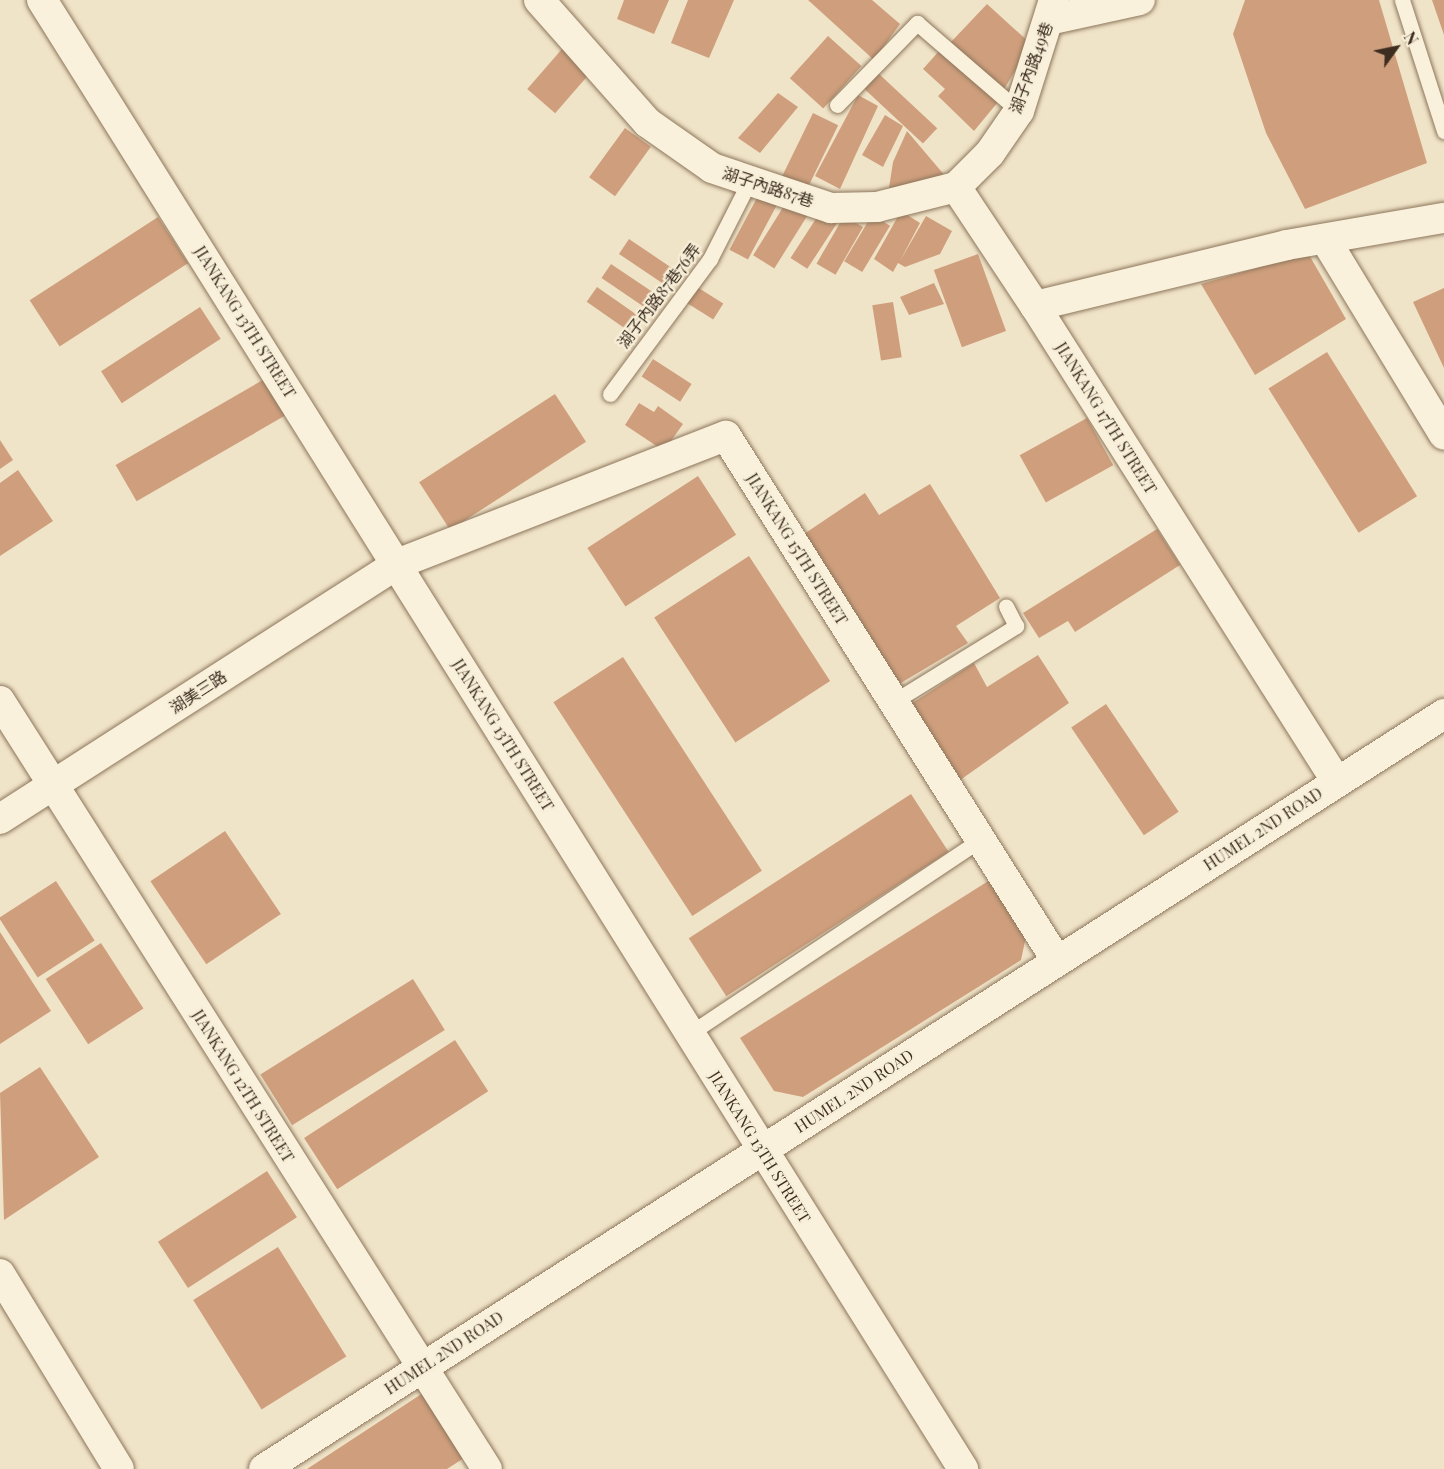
<!DOCTYPE html>
<meta charset="utf-8">
<style>
body{margin:0}
#map{position:relative;width:1444px;height:1469px;overflow:hidden;background:#f0e4c8;font-family:"Playfair Display","Noto Sans TC",serif}
div>[style]{position:absolute}
.building>*{inset:0;background:#cf9f7d;transform-origin:0 0}
.roads{filter:drop-shadow(0 0 2px #8d765c) drop-shadow(0 0 2px #8d765c)}
.service>*{height:15px;margin:-7.5px;padding:0 7.5px;transform-origin:7.5px;border-radius:7.5px;background:#faf1dc}
.minor>*{height:30px;margin:-15px;padding:0 15px;transform-origin:15px;border-radius:15px;background:#faf1dc}
span{translate:-50% -50%;white-space:nowrap;text-align:center;line-height:1.15;-webkit-text-stroke:4.5px #f7eed8;paint-order:stroke}
.street-label{font-size:16px;color:#3d2e20}
.north{position:absolute;left:1366px;top:18px;width:60px;height:60px;-webkit-text-stroke:4px #f7eed8;paint-order:stroke;rotate:57deg;font-size:16px;font-weight:700;line-height:24px;text-align:center;color:#3d2e20}
.north::after{content:'';display:block;margin:auto;width:21px;height:27px;background:#3d2e20;clip-path:polygon(50% 0,100% 100%,50% 72%,0 100%)}
</style>
<div id="map">
<div class="building">
<i style="clip-path:polygon(624px 0,669px 0,654px 34px,617px 19px)"></i>
<i style="clip-path:polygon(688px 0,734px 0,709px 58px,671px 43px)"></i>
<i style="clip-path:polygon(808px 0,872px 0,900px 24px,874px 60px)"></i>
<i style="clip-path:polygon(1245px 0,1379px 0,1427px 163px,1305px 209px,1266px 133px,1233px 34px)"></i>
<i style="clip-path:polygon(1432px 0,1444px 0,1444px 35px)"></i>
<i style="clip-path:polygon(987px 4px,1031px 44px,1003px 91px,951px 42px)"></i>
<i style="left:828px;top:36px;width:45px;height:57px;rotate:42deg"></i>
<i style="left:562px;top:49px;width:37px;height:53px;rotate:41deg"></i>
<i style="clip-path:polygon(939px 51px,998px 102px,974px 131px,938px 96px,945px 89px,923px 69px)"></i>
<i style="left:878px;top:73px;width:81px;height:21px;rotate:43deg"></i>
<i style="clip-path:polygon(778px 93px,798px 107px,760px 153px,738px 138px)"></i>
<i style="clip-path:polygon(858px 95px,878px 106px,840px 189px,815px 176px)"></i>
<i style="left:813px;top:113px;width:28px;height:72px;rotate:26deg"></i>
<i style="clip-path:polygon(885px 115px,903px 126px,883px 167px,862px 155px)"></i>
<i style="left:625px;top:128px;width:32px;height:61px;rotate:36deg"></i>
<i style="clip-path:polygon(907px 131px,946px 177px,888px 194px,893px 162px)"></i>
<i style="left:759px;top:194px;width:21px;height:63px;rotate:28deg"></i>
<i style="left:787px;top:201px;width:25px;height:64px;rotate:32deg"></i>
<i style="left:821px;top:211px;width:20px;height:56px;rotate:33deg"></i>
<i style="clip-path:polygon(901px 211px,920px 223px,900px 261px,926px 216px,952px 231px,940px 254px,905px 267px,898px 263px,893px 272px,874px 259px)"></i>
<i style="left:872px;top:215px;width:21px;height:54px;rotate:31deg"></i>
<i style="left:844px;top:216px;width:22px;height:55px;rotate:30deg"></i>
<i style="left:158px;top:217px;width:55px;height:153px;rotate:57deg"></i>
<i style="left:629px;top:239px;width:53px;height:18px;rotate:34deg"></i>
<i style="clip-path:polygon(1308px 253px,1346px 319px,1255px 375px,1201px 284px)"></i>
<i style="left:978px;top:254px;width:82px;height:47px;rotate:70deg"></i>
<i style="left:611px;top:264px;width:52px;height:17px;rotate:34deg"></i>
<i style="clip-path:polygon(934px 283px,944px 304px,909px 315px,900px 297px)"></i>
<i style="left:597px;top:287px;width:52px;height:18px;rotate:35deg"></i>
<i style="left:697px;top:287px;width:31px;height:19px;rotate:32deg"></i>
<i style="clip-path:polygon(1444px 288px,1444px 368px,1413px 302px)"></i>
<i style="left:893px;top:302px;width:56px;height:21px;rotate:81deg"></i>
<i style="left:200px;top:307px;width:38px;height:118px;rotate:57deg"></i>
<i style="left:1327px;top:352px;width:170px;height:69px;rotate:58deg"></i>
<i style="left:653px;top:359px;width:46px;height:21px;rotate:33deg"></i>
<i style="left:268px;top:377px;width:42px;height:176px;rotate:60deg"></i>
<i style="left:555px;top:394px;width:57px;height:162px;rotate:57deg"></i>
<i style="clip-path:polygon(639px 403px,654px 412px,658px 406px,683px 424px,664px 451px,625px 425px)"></i>
<i style="left:1087px;top:418px;width:54px;height:77px;rotate:61deg"></i>
<i style="clip-path:polygon(0 440px,13px 460px,0 469px)"></i>
<i style="clip-path:polygon(18px 470px,53px 521px,0 556px,0 483px)"></i>
<i style="left:698px;top:476px;width:70px;height:132px;rotate:57deg"></i>
<i style="clip-path:polygon(930px 484px,1000px 598px,956px 626px,968px 643px,894px 687px,798px 538px,865px 493px,879px 515px)"></i>
<i style="clip-path:polygon(1157px 529px,1180px 565px,1075px 632px,1068px 621px,1039px 638px,1023px 613px)"></i>
<i style="left:749px;top:556px;width:149px;height:113px;rotate:57deg"></i>
<i style="clip-path:polygon(1038px 655px,1069px 703px,956px 783px,908px 706px,974px 663px,987px 687px)"></i>
<i style="left:623px;top:657px;width:255px;height:83px;rotate:57deg"></i>
<i style="left:1106px;top:704px;width:130px;height:42px;rotate:56deg"></i>
<i style="left:911px;top:794px;width:69px;height:265px;rotate:57deg"></i>
<i style="left:225px;top:831px;width:100px;height:90px;rotate:56deg"></i>
<i style="clip-path:polygon(993px 878px,1027px 932px,1021px 960px,803px 1097px,774px 1091px,740px 1038px)"></i>
<i style="left:56px;top:881px;width:71px;height:68px;rotate:57deg"></i>
<i style="clip-path:polygon(0 932px,51px 1011px,0 1044px)"></i>
<i style="left:101px;top:943px;width:78px;height:66px;rotate:57deg"></i>
<i style="left:413px;top:979px;width:60px;height:180px;rotate:58deg"></i>
<i style="left:455px;top:1040px;width:61px;height:180px;rotate:57deg"></i>
<i style="clip-path:polygon(40px 1067px,99px 1157px,4px 1220px,0 1093px)"></i>
<i style="left:267px;top:1171px;width:55px;height:130px;rotate:57deg"></i>
<i style="left:278px;top:1247px;width:129px;height:100px;rotate:58deg"></i>
<i style="clip-path:polygon(423px 1393px,464px 1458px,447px 1469px,307px 1469px)"></i>
</div>
<div class="roads">
<div class="service">
<i style="left:1402px;top:0;width:138px;rotate:72.2deg"></i>
<i style="left:837px;top:105px;width:115px;rotate:-45.7deg"></i>
<i style="left:917px;top:23px;width:135px;rotate:40.8deg"></i>
<i style="left:610px;top:394px;width:168px;rotate:-53.5deg"></i>
<i style="left:710px;top:259px;width:84px;rotate:-63.1deg"></i>
<i style="left:893px;top:702px;width:145px;rotate:-31.7deg"></i>
<i style="left:1016px;top:626px;width:22px;rotate:-117deg"></i>
<i style="left:689px;top:1034px;width:350px;rotate:-33.7deg"></i>
</div>
<div class="minor">
<i style="left:42px;top:0;width:1734px;rotate:57.91deg"></i>
<i style="left:539px;top:0;width:164px;rotate:48.5deg"></i>
<i style="left:648px;top:123px;width:78px;rotate:35.1deg"></i>
<i style="left:712px;top:168px;width:126px;rotate:18.6deg"></i>
<i style="left:831px;top:208px;width:46px;rotate:-1.2deg"></i>
<i style="left:877px;top:207px;width:81px;rotate:-14.2deg"></i>
<i style="left:1049px;top:20px;width:93px;rotate:-12.4deg"></i>
<i style="left:956px;top:187px;width:48px;rotate:-45deg"></i>
<i style="left:990px;top:153px;width:51px;rotate:-55.4deg"></i>
<i style="left:1019px;top:111px;width:116px;rotate:-72.5deg"></i>
<i style="left:956px;top:187px;width:143px;rotate:56.4deg"></i>
<i style="left:1325px;top:239px;width:229px;rotate:58.7deg"></i>
<i style="left:0;top:701px;width:909px;rotate:57.62deg"></i>
<i style="left:1337px;top:782px;width:564px;rotate:-122.39deg"></i>
<i style="left:1035px;top:306px;width:259px;rotate:-13.6deg"></i>
<i style="left:1287px;top:245px;width:159px;rotate:-9.8deg"></i>
<i style="left:0;top:819px;width:472px;rotate:-32.7deg"></i>
<i style="left:397px;top:564px;width:353px;rotate:-21.3deg"></i>
<i style="left:726px;top:436px;width:621px;rotate:57.77deg"></i>
<i style="left:0;top:1274px;width:228px;rotate:58.6deg"></i>
<i style="left:264px;top:1469px;width:1401px;rotate:-32.61deg"></i>
</div>
</div>
<div class="street-label">
<span style="left:1031px;top:68px;rotate:-70deg">湖子內路49巷</span>
<span style="left:768px;top:187px;rotate:18deg">湖子內路87巷</span>
<span style="left:659px;top:296px;rotate:-53deg">湖子內路87巷76弄</span>
<span style="left:245px;top:322px;rotate:58deg">JIANKANG 13TH STREET</span>
<span style="left:1106px;top:418px;rotate:58deg">JIANKANG 17TH STREET</span>
<span style="left:797px;top:549px;rotate:58deg">JIANKANG 15TH STREET</span>
<span style="left:198px;top:692px;rotate:-33deg">湖美三路</span>
<span style="left:503px;top:735px;rotate:58deg">JIANKANG 13TH STREET</span>
<span style="left:1263px;top:829px;rotate:-33deg">HUMEL 2ND ROAD</span>
<span style="left:243px;top:1086px;rotate:58deg">JIANKANG 12TH STREET</span>
<span style="left:854px;top:1091px;rotate:-33deg">HUMEL 2ND ROAD</span>
<span style="left:760px;top:1147px;rotate:58deg">JIANKANG 13TH STREET</span>
<span style="left:444px;top:1353px;rotate:-33deg">HUMEL 2ND ROAD</span>
</div>
<div class="north">N</div>
</div>
